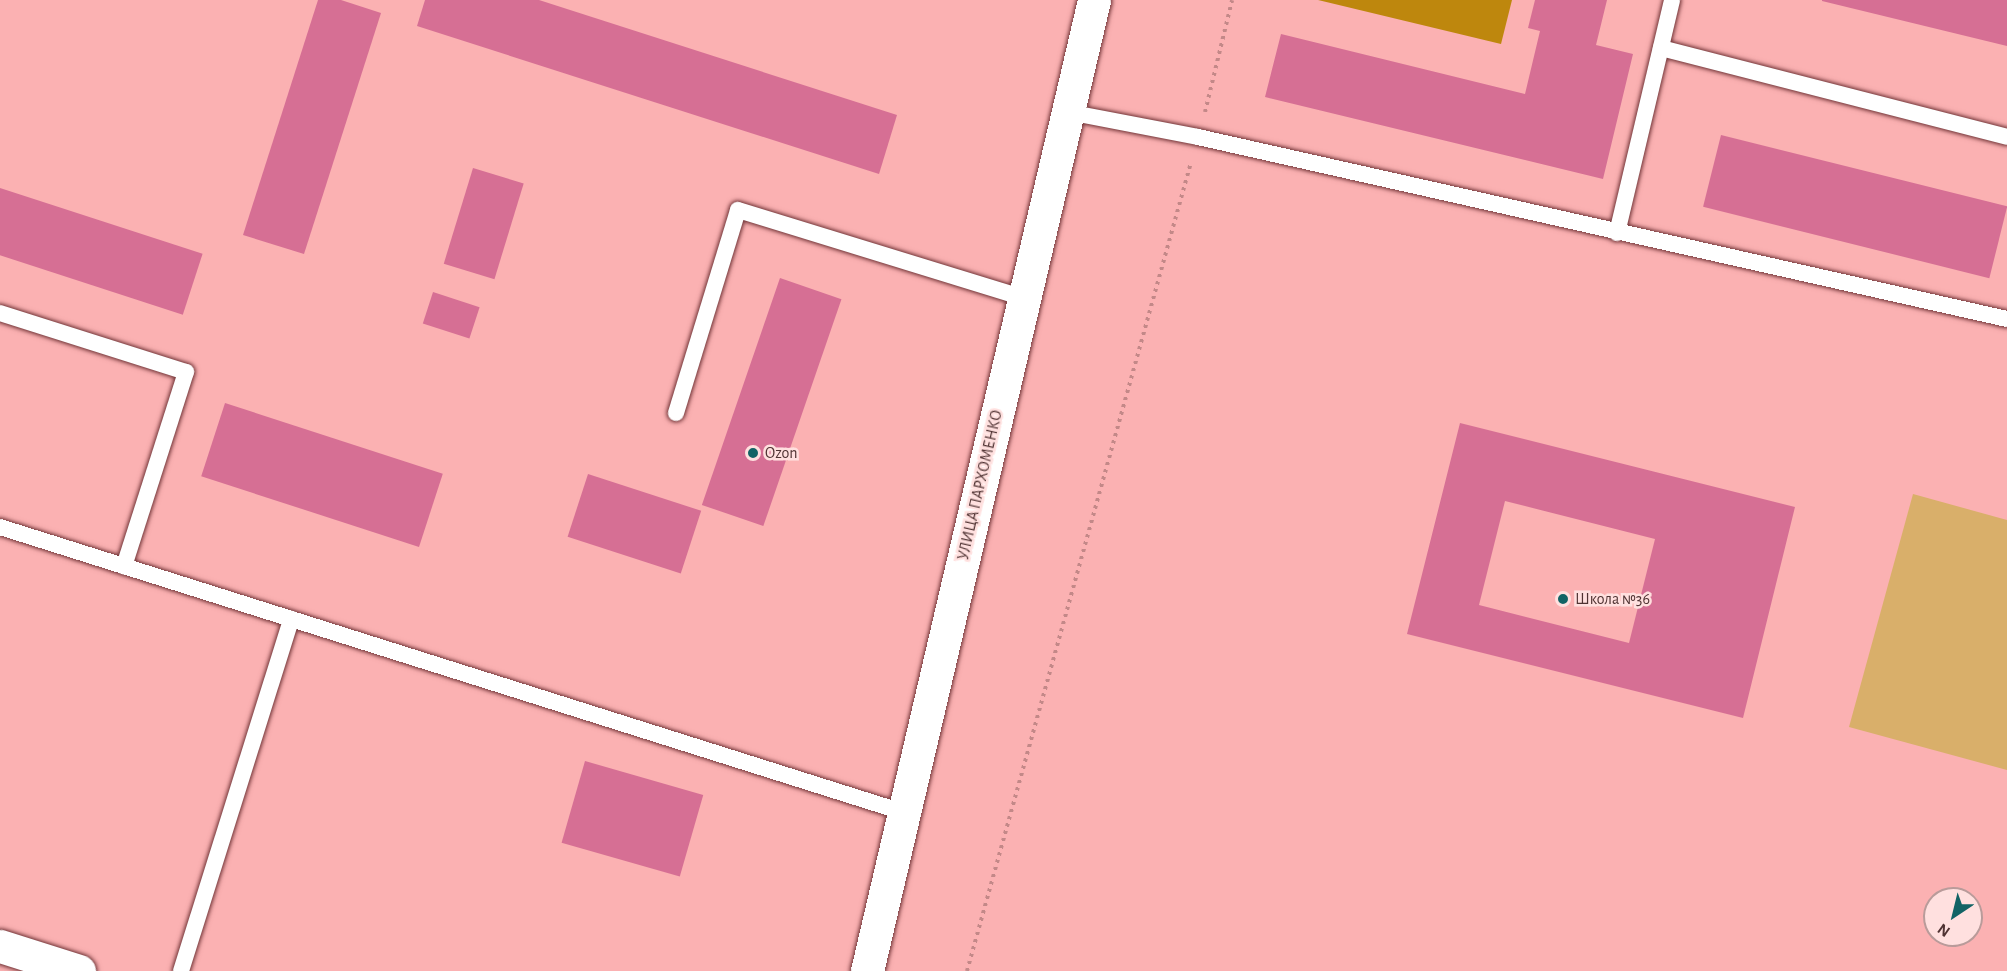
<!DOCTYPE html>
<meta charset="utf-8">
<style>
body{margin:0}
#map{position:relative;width:2007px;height:971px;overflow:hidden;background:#fbb1b2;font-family:"Alegreya Sans",sans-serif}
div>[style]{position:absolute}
.green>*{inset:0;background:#d9af6a}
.forest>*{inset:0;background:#be870d}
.building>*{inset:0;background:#d66f94;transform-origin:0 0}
.path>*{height:4px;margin-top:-2px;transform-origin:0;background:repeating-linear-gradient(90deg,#c38888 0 3px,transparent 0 7.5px)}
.roads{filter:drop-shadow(0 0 2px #723538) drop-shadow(0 0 2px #723538)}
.service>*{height:16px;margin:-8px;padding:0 8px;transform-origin:8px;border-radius:8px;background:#fff}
.tertiary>*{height:33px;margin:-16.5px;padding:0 16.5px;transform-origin:16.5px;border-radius:16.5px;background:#fff}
.primary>*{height:33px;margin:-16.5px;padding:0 16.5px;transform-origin:16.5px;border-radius:16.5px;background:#fff}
.dots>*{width:16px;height:16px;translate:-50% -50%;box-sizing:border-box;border:3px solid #ffe0df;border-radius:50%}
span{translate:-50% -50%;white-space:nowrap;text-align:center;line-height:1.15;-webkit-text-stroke:5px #ffe0df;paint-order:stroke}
.poi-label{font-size:16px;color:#503333}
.left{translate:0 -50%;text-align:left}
.street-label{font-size:16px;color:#503333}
.north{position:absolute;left:1923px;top:887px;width:60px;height:60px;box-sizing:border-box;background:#ffe0df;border:2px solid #b99b9a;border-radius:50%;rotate:215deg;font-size:16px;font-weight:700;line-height:24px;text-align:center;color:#503333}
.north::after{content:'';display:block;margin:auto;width:21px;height:27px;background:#126365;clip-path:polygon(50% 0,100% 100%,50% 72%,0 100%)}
</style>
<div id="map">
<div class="green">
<i style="clip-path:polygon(1913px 494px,2007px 520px,2007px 770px,1849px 727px)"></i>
</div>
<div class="forest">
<i style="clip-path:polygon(1318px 0,1512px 0,1501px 44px)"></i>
</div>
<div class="building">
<i style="clip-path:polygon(318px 0,341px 0,381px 13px,304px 254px,243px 235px)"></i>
<i style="clip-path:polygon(425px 0,539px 0,897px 115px,879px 174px,417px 26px)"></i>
<i style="clip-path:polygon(1535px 0,1607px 0,1596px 45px,1633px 54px,1603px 179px,1265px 97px,1281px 34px,1525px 94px,1540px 31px,1528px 28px)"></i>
<i style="clip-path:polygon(2007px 0,2007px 46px,1822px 1px,1822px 0)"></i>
<i style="left:1721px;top:135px;width:295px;height:74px;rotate:14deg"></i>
<i style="left:473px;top:168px;width:53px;height:100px;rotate:17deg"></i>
<i style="left:0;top:188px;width:213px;height:64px;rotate:18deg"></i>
<i style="left:780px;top:278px;width:65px;height:240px;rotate:19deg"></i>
<i style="left:433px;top:292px;width:49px;height:33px;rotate:18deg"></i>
<i style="left:225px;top:403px;width:229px;height:77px;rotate:18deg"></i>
<i style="clip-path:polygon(evenodd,1460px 423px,1795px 507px,1743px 718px,1407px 634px,1460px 423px,1505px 501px,1655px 539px,1629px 643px,1479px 605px,1505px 501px)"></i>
<i style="left:588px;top:474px;width:119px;height:66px;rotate:18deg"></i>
<i style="left:585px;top:761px;width:123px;height:85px;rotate:16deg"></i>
</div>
<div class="path">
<i style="left:1205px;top:112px;width:115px;rotate:-76.4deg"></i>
<i style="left:967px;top:971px;width:839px;rotate:-74.52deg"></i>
</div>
<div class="roads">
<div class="service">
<i style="left:1661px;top:48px;width:357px;rotate:14.4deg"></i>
<i style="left:1068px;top:112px;width:132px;rotate:10.9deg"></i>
<i style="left:1198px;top:137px;width:829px;rotate:12.68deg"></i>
<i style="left:1617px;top:233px;width:239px;rotate:-76.7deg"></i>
<i style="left:0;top:313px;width:195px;rotate:17.6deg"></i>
<i style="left:186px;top:372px;width:204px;rotate:107.7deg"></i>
<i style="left:676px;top:413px;width:212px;rotate:-73deg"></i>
<i style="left:738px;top:210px;width:299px;rotate:17.1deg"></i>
<i style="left:0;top:527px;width:947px;rotate:17.52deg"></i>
<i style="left:181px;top:971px;width:369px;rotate:-72.6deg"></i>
</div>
<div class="tertiary">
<i style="left:867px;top:971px;width:997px;rotate:-76.84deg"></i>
</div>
<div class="primary">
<i style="left:0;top:946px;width:83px;rotate:17.6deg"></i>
</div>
</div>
<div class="dots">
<i style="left:753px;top:453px;background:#126365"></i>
<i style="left:1563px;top:599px;background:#126365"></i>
</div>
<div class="poi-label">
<span class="left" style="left:765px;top:453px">Ozon</span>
<span class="left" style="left:1575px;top:599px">Школа №36</span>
</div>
<div class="street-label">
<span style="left:980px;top:485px;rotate:-77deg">УЛИЦА ПАРХОМЕНКО</span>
</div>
<div class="north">N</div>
</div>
